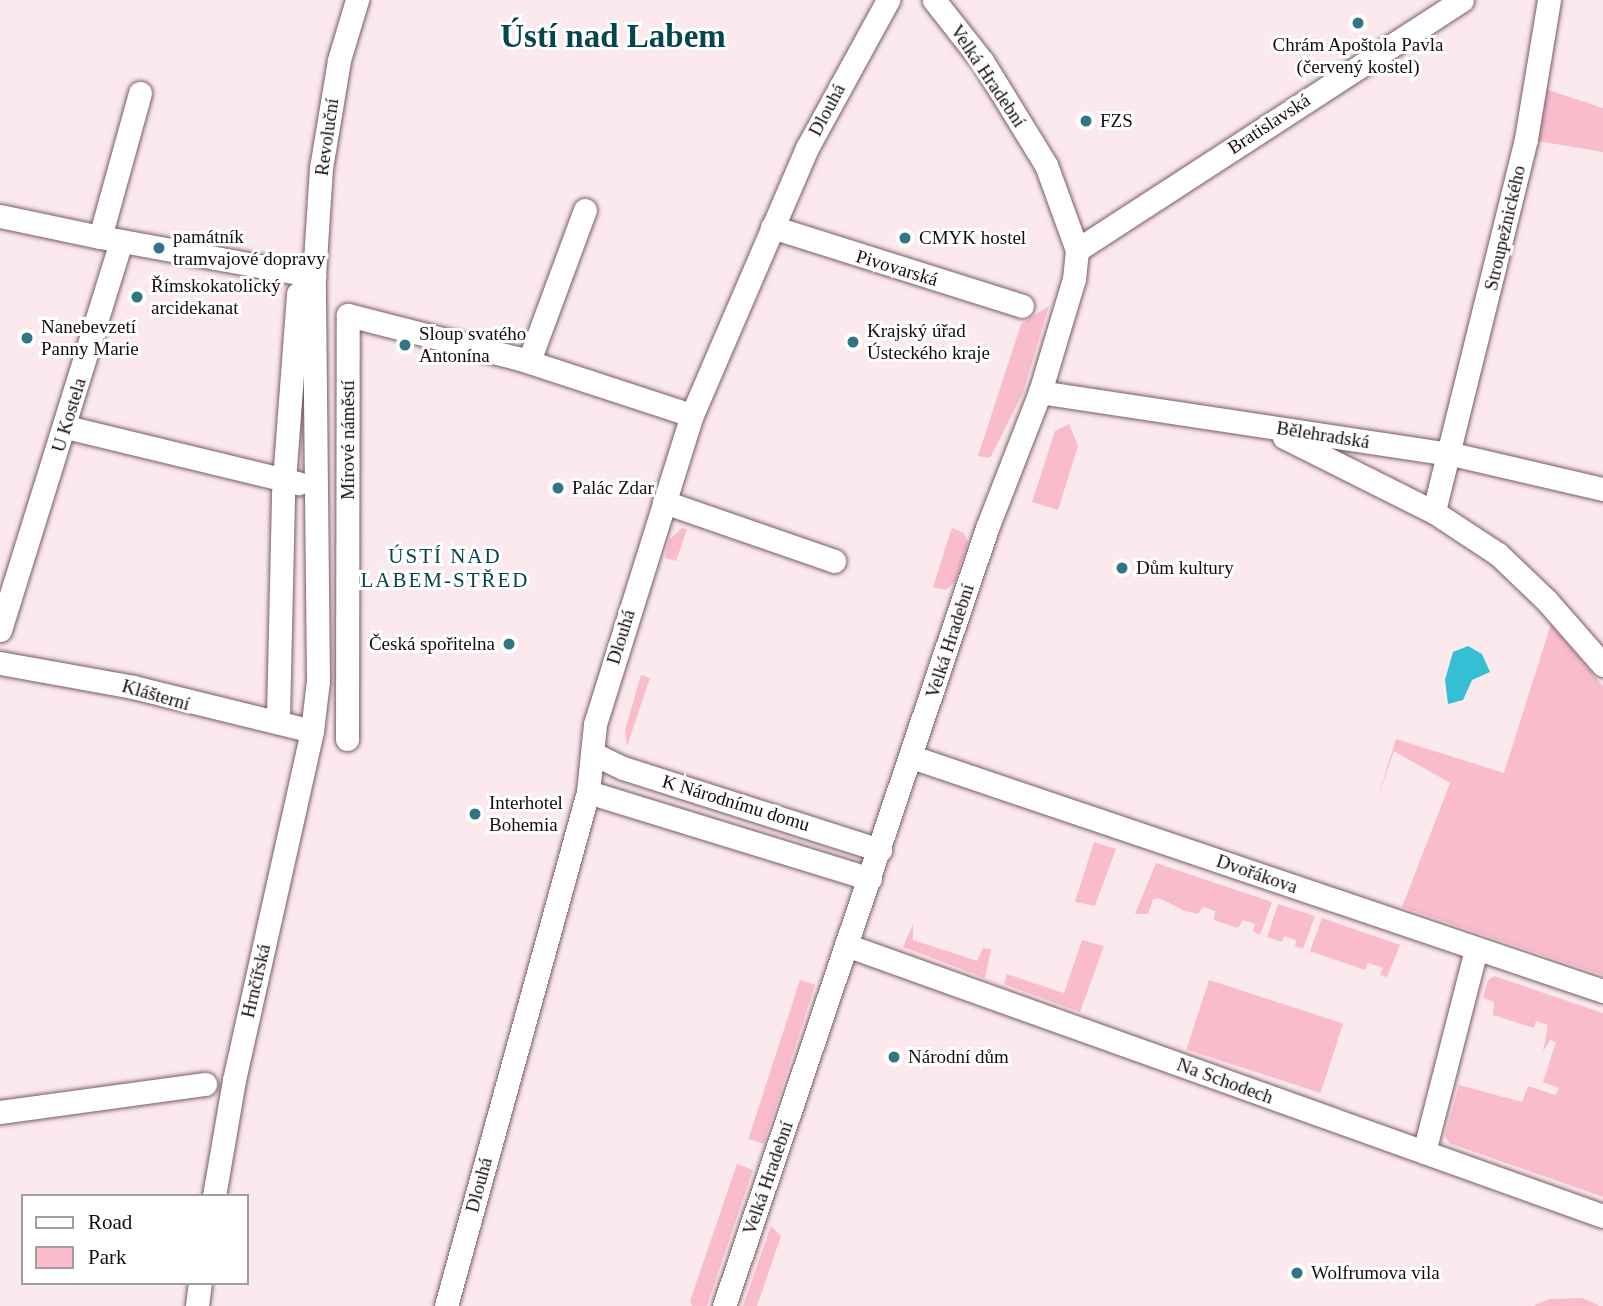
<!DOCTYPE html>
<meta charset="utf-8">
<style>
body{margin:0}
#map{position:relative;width:1603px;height:1306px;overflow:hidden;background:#fce9ed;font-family:Georgia,serif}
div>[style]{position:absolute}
.green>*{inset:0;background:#f9bccc;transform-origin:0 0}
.water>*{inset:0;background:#35bfd4}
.roads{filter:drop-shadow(0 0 2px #785d64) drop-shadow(0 0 2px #785d64)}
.minor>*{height:23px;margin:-11.5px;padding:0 11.5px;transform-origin:11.5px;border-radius:11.5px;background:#fff}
.tram>*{height:2px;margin:-1px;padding:0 1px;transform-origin:1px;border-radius:1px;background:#43373b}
.dots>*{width:19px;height:19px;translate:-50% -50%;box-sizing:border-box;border:4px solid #fff;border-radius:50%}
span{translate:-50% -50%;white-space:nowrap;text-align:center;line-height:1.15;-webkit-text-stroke:6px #fff;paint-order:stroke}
.poi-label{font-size:19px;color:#160c0f}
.left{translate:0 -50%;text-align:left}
.right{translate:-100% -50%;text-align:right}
.street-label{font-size:19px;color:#160c0f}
.neighbourhood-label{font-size:21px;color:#05454e;letter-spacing:2px}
.town-label{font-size:33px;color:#05454e;font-weight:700}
.legend{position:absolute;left:21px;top:1194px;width:228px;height:91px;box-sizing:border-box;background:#fff;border:2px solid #a29e9f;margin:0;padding:9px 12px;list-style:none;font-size:21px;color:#160c0f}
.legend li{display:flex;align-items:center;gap:14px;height:35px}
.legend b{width:35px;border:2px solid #a29e9f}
</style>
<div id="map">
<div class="green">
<i style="clip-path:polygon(1536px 86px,1603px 108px,1603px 152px,1526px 139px)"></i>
<i style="clip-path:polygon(1049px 306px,1023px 393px,990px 458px,978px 456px,1021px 324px)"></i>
<i style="clip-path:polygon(1069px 424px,1078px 446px,1058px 510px,1032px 502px,1055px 431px)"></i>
<i style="clip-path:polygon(682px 528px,687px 529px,676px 561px,665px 558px,669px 540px)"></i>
<i style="clip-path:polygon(952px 528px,964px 533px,968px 542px,955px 582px,946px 590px,933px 587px)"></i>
<i style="clip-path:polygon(1551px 624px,1603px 686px,1603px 975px,1402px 907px,1450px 783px,1394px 751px,1376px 803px,1396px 739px,1504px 773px)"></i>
<i style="clip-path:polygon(641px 675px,650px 678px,627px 746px,625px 730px)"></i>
<i style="clip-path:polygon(1094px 842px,1116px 849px,1095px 906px,1075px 902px)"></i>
<i style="clip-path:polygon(1156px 863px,1272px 902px,1260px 935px,1253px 931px,1255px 924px,1243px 920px,1238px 928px,1214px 920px,1215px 911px,1203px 907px,1198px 914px,1185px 911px,1159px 898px,1153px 899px,1148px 914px,1135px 914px)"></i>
<i style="clip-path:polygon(1278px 904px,1315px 916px,1303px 949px,1295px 946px,1296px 940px,1284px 936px,1282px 942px,1267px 937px)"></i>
<i style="clip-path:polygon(1322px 918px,1400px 945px,1387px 977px,1380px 975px,1383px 968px,1368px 963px,1365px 970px,1310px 951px)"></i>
<i style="clip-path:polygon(913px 924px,913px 940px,977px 961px,983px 948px,991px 949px,985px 978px,903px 947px)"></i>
<i style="clip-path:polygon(1082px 940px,1104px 946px,1080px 1012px,1004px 984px,1007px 974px,1064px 993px)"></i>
<i style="clip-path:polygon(1494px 976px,1603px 1013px,1603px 1197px,1449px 1143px,1445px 1136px,1459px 1085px,1522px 1102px,1528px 1086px,1555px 1095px,1559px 1088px,1543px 1082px,1556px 1042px,1550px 1040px,1543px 1052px,1548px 1025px,1536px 1021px,1534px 1028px,1493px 1015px,1494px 1002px,1483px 998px,1488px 980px)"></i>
<i style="left:800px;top:980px;width:16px;height:167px;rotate:18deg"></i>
<i style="left:1209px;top:980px;width:141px;height:73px;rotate:18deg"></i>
<i style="clip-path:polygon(737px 1164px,753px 1170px,707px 1306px,692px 1306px,690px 1301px)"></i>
<i style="clip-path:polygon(771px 1226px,781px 1236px,757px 1306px,743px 1306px)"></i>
<i style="clip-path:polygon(1582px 1298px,1600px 1306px,1533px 1306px,1549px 1299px)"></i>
</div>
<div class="water">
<i style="clip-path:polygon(1468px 646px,1482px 654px,1490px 672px,1472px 680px,1463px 700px,1448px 704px,1445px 680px,1453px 652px)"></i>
</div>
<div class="roads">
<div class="minor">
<i style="left:1549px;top:0;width:141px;rotate:99.4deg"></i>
<i style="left:1526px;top:139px;width:384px;rotate:103.9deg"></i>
<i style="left:1434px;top:512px;width:77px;rotate:33.3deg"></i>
<i style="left:1498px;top:554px;width:68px;rotate:43.8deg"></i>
<i style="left:1547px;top:601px;width:85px;rotate:48.8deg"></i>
<i style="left:140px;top:93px;width:149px;rotate:105.5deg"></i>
<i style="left:100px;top:237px;width:218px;rotate:10.3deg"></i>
<i style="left:0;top:216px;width:102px;rotate:11.9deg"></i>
<i style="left:772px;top:227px;width:262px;rotate:17.5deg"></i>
<i style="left:1077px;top:250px;width:459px;rotate:-33deg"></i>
<i style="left:529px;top:361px;width:161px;rotate:-69.7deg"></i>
<i style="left:1040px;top:392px;width:417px;rotate:8.6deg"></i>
<i style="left:1452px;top:454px;width:155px;rotate:13.1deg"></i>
<i style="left:66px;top:427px;width:239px;rotate:13.6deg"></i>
<i style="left:1284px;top:437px;width:168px;rotate:26.6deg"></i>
<i style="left:664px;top:502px;width:180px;rotate:19.1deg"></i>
<i style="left:0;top:630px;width:407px;rotate:-72.7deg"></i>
<i style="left:0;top:663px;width:135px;rotate:10.2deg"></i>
<i style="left:133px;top:687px;width:184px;rotate:13.8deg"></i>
<i style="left:278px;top:717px;width:223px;rotate:-88.7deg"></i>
<i style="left:283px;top:494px;width:201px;rotate:-85.7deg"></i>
<i style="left:347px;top:739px;width:424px;rotate:-89.9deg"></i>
<i style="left:348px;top:315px;width:174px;rotate:14.3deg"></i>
<i style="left:517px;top:358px;width:177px;rotate:18.1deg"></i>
<i style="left:594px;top:754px;width:32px;rotate:26deg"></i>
<i style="left:623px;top:768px;width:270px;rotate:17.7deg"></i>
<i style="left:912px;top:757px;width:730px;rotate:18.71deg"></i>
<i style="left:588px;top:792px;width:295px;rotate:17.1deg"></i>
<i style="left:846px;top:945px;width:804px;rotate:19.7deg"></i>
<i style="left:0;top:1112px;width:207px;rotate:-7.8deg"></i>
<i style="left:1424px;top:1152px;width:210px;rotate:-75.6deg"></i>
<i style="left:214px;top:1196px;width:118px;rotate:-80.2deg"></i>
<i style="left:234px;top:1080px;width:358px;rotate:-77.4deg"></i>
<i style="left:312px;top:731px;width:50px;rotate:-83.2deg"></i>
<i style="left:318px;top:681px;width:405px;rotate:-90.6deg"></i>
<i style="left:314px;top:276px;width:108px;rotate:-86.3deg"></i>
<i style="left:321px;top:168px;width:109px;rotate:-80.5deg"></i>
<i style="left:339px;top:60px;width:63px;rotate:-73.3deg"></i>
<i style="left:197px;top:1306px;width:23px;rotate:-83deg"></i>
<i style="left:446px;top:1306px;width:533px;rotate:-74.56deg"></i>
<i style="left:588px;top:792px;width:68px;rotate:-84.1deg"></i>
<i style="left:595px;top:724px;width:324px;rotate:-72.6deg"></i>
<i style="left:692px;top:415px;width:291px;rotate:-66.7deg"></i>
<i style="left:807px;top:148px;width:169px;rotate:-61.3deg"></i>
<i style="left:724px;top:1306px;width:821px;rotate:-71.32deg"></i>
<i style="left:987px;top:528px;width:146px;rotate:-68.7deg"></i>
<i style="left:1040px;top:392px;width:118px;rotate:-73.3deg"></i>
<i style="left:1074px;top:279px;width:29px;rotate:-84deg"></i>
<i style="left:1077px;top:250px;width:90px;rotate:-110deg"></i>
<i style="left:1046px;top:165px;width:122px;rotate:-121.6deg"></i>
<i style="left:982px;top:61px;width:78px;rotate:-128.2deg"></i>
</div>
</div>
<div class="tram">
<i style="left:151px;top:247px;width:16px;rotate:11deg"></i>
</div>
<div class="dots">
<i style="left:1358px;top:23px;background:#317783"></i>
<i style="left:1086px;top:121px;background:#317783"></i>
<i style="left:905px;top:238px;background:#317783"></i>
<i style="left:159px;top:248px;background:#317783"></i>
<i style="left:137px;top:297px;background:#317783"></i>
<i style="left:27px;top:338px;background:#317783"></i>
<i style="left:853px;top:342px;background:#317783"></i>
<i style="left:405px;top:345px;background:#317783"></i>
<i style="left:558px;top:488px;background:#317783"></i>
<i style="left:1122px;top:568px;background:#317783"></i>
<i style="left:509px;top:644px;background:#317783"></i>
<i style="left:475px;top:814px;background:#317783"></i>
<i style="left:894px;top:1057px;background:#317783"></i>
<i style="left:1297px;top:1273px;background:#317783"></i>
</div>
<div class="poi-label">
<span style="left:1358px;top:56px">Chrám Apoštola Pavla<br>(červený kostel)</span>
<span class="left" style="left:1100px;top:121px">FZS</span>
<span class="left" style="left:173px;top:248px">památník<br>tramvajové dopravy</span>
<span class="left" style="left:919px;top:238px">CMYK hostel</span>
<span class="left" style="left:151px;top:297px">Římskokatolický<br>arcidekanat</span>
<span class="left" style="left:41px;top:338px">Nanebevzetí<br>Panny Marie</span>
<span class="left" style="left:867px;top:342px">Krajský úřad<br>Ústeckého kraje</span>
<span class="left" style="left:419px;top:345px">Sloup svatého<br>Antonína</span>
<span class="left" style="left:572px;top:488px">Palác Zdar</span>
<span class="left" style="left:1136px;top:568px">Dům kultury</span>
<span class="right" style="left:495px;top:644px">Česká spořitelna</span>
<span class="left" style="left:489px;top:814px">Interhotel<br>Bohemia</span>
<span class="left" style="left:908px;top:1057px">Národní dům</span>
<span class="left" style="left:1311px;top:1273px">Wolfrumova vila</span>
</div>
<div class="street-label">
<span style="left:988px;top:76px;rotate:56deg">Velká Hradební</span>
<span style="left:827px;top:110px;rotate:-62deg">Dlouhá</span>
<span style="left:1269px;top:124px;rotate:-33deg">Bratislavská</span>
<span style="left:327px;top:137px;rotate:-82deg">Revoluční</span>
<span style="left:1505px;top:228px;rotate:-77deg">Stroupežnického</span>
<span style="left:897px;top:268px;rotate:17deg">Pivovarská</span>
<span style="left:69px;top:415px;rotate:-73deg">U Kostela</span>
<span style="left:1323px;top:435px;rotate:9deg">Bělehradská</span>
<span style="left:348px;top:440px;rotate:-90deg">Mírové náměstí</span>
<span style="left:621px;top:637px;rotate:-73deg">Dlouhá</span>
<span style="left:950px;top:641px;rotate:-72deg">Velká Hradební</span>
<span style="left:156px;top:695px;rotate:16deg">Klášterní</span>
<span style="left:736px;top:803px;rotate:17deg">K Národnímu domu</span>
<span style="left:1257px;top:874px;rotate:19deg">Dvořákova</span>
<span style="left:256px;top:981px;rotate:-77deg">Hrnčířská</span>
<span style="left:1225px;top:1081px;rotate:20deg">Na Schodech</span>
<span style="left:768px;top:1178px;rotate:-71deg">Velká Hradební</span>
<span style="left:479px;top:1185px;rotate:-75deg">Dlouhá</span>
</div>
<div class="neighbourhood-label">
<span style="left:445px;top:568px">ÚSTÍ NAD<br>LABEM-STŘED</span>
</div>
<div class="town-label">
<span style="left:613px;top:37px">Ústí nad Labem</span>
</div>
<ul class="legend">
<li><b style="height:9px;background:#fff"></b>Road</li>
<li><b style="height:19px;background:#f9bccc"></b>Park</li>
</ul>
</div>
